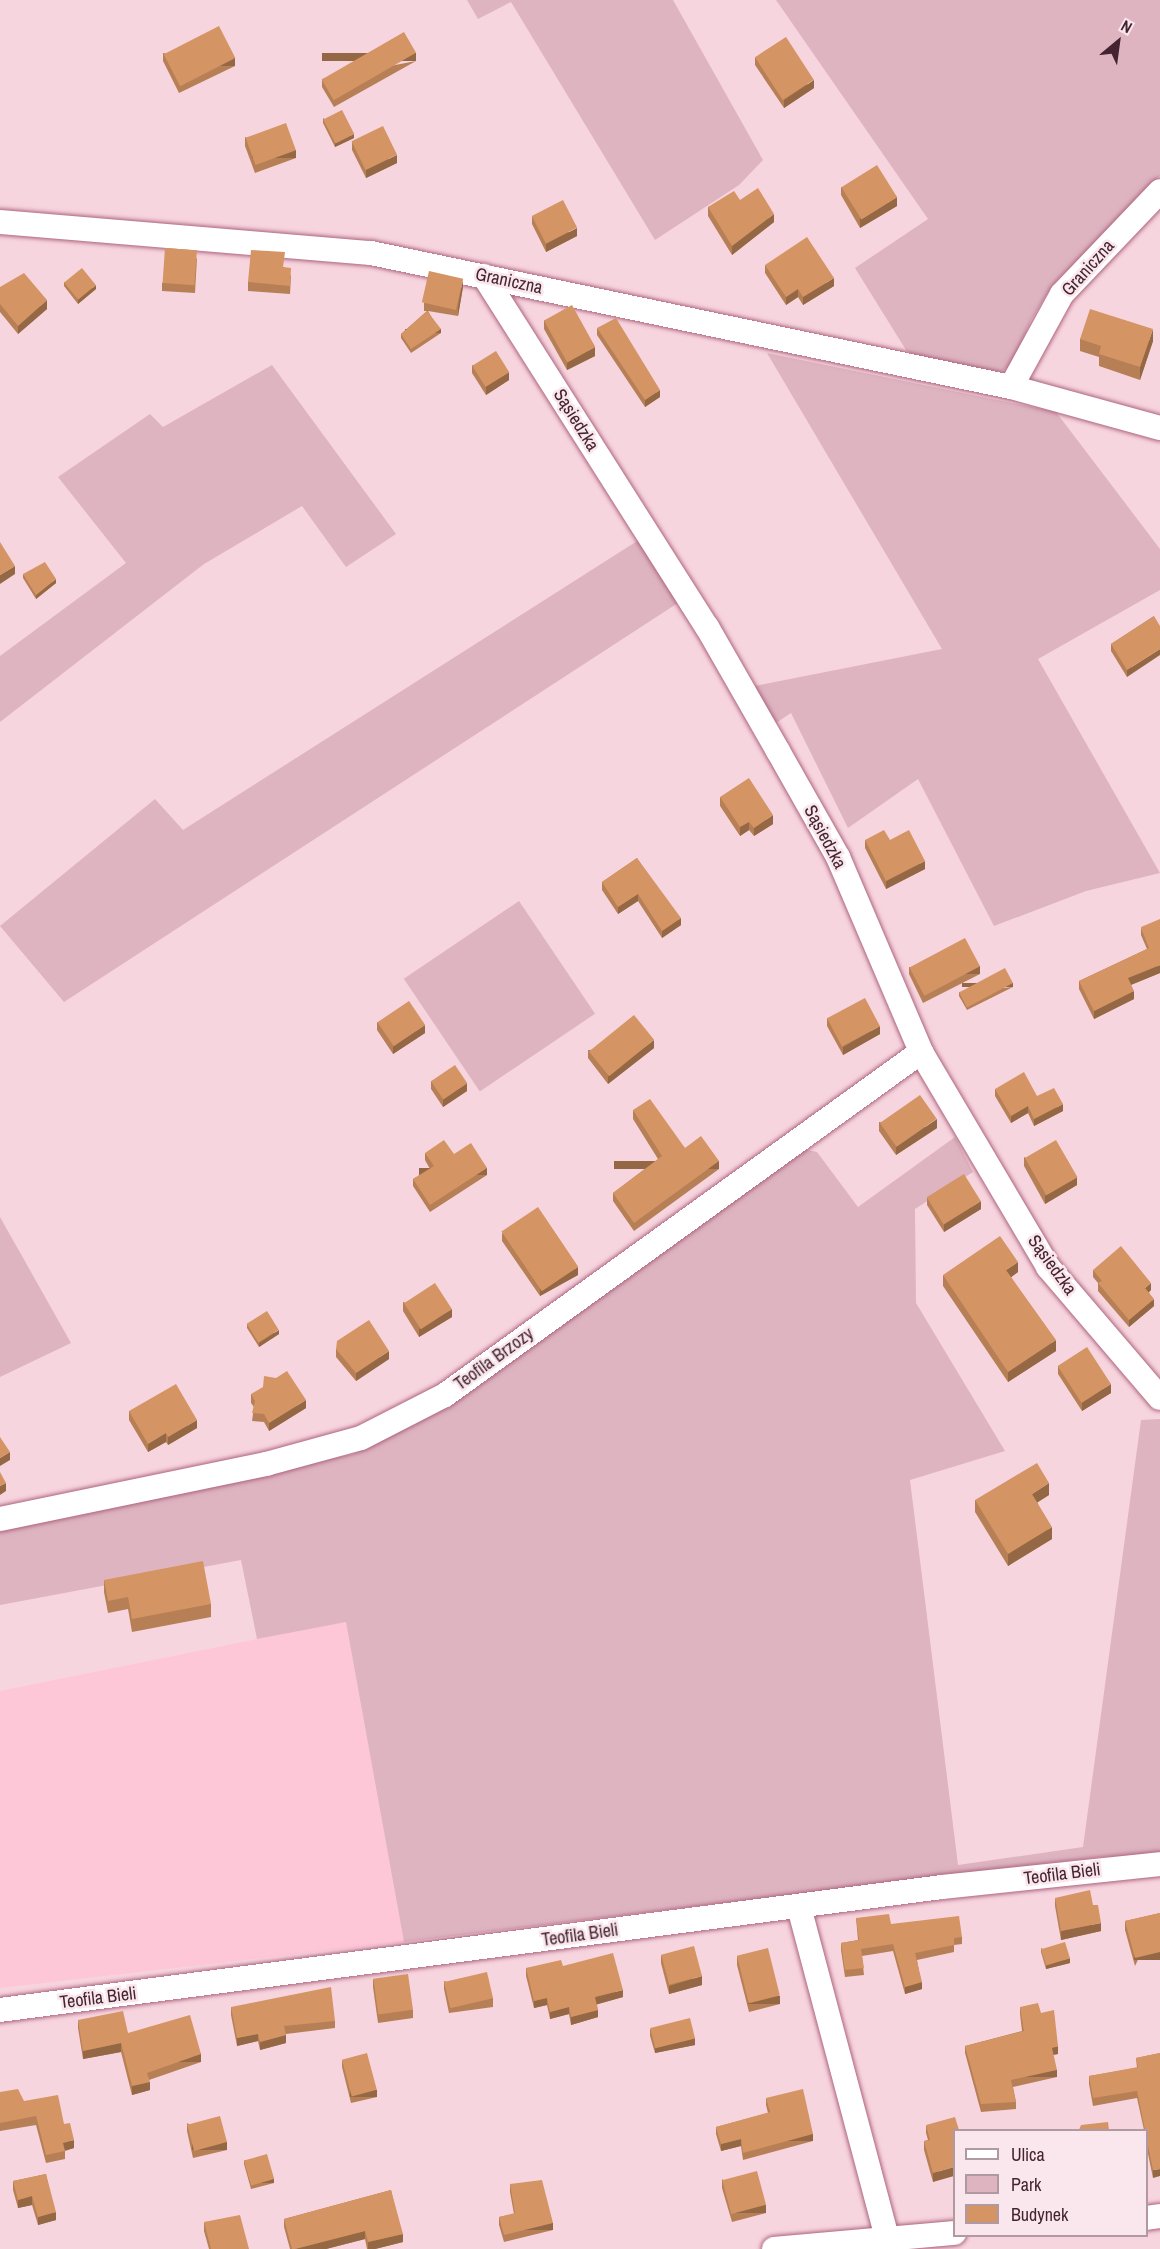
<!DOCTYPE html>
<meta charset="utf-8">
<style>
body{margin:0}
#map{position:relative;width:1160px;height:2249px;overflow:hidden;background:#f7d5df;font-family:"Archivo Narrow",sans-serif}
div>[style]{position:absolute}
.built>*{inset:0;background:#fec7d8}
.green>*{inset:0;background:#deb4c1;transform-origin:0 0}
.roads{filter:drop-shadow(0 0 2px #ae647e) drop-shadow(0 0 2px #ae647e)}
.minor>*{height:24px;margin:-12px;padding:0 12px;transform-origin:12px;border-radius:12px;background:#fff}
.wall>*{inset:0;background:#b67f55}
.shaded-wall>*{inset:0;background:#946845;transform-origin:0 0}
.building>*{inset:0;background:#d49463;transform-origin:0 0}
span{translate:-50% -50%;white-space:nowrap;text-align:center;line-height:1.15;-webkit-text-stroke:5px #f9e7ed;paint-order:stroke}
.street-label{font-size:18px;color:#442430}
.legend{position:absolute;left:953px;top:2129px;width:195px;height:108px;box-sizing:border-box;background:#f9e7ed;border:2px solid #b199a1;margin:0;padding:8px 10px;list-style:none;font-size:18px;color:#442430}
.legend li{display:flex;align-items:center;gap:12px;height:30px}
.legend b{width:30px;border:2px solid #b199a1}
.north{position:absolute;left:1088px;top:12px;width:60px;height:60px;-webkit-text-stroke:4px #f9e7ed;paint-order:stroke;rotate:29deg;font-size:16px;font-weight:700;line-height:24px;text-align:center;color:#442430}
.north::after{content:'';display:block;margin:auto;width:21px;height:27px;background:#442430;clip-path:polygon(50% 0,100% 100%,50% 72%,0 100%)}
</style>
<div id="map">
<div class="built">
<i style="clip-path:polygon(346px 1621px,404px 1942px,0 1988px,0 1691px)"></i>
</div>
<div class="green">
<i style="clip-path:polygon(467px 0,673px 0,763px 160px,739px 185px,655px 240px,511px 2px,478px 19px)"></i>
<i style="clip-path:polygon(776px 0,1160px 0,1160px 176px,1052px 286px,1031px 320px,1012px 365px,1000px 372px,924px 361px,906px 350px,855px 268px,928px 219px)"></i>
<i style="clip-path:polygon(767px 353px,1056px 412px,1160px 549px,1160px 590px,1038px 659px,1160px 873px,1086px 891px,994px 926px,918px 779px,848px 828px,791px 713px,773px 725px,755px 686px,942px 649px)"></i>
<i style="clip-path:polygon(272px 365px,396px 534px,346px 567px,302px 506px,204px 564px,0 722px,0 656px,126px 563px,58px 477px,150px 414px,163px 427px)"></i>
<i style="clip-path:polygon(645px 536px,681px 601px,64px 1002px,0 926px,155px 799px,183px 830px)"></i>
<i style="left:519px;top:901px;width:136px;height:139px;rotate:56deg"></i>
<i style="clip-path:polygon(955px 1137px,973px 1172px,915px 1209px,916px 1303px,1005px 1451px,910px 1480px,958px 1865px,1083px 1847px,1141px 1420px,1160px 1419px,1160px 1855px,1100px 1857px,404px 1942px,346px 1622px,257px 1639px,241px 1560px,0 1605px,0 1528px,354px 1454px,455px 1401px,803px 1149px,817px 1152px,858px 1207px)"></i>
<i style="clip-path:polygon(0 1217px,71px 1343px,0 1377px)"></i>
</div>
<div class="roads">
<div class="minor">
<i style="left:0;top:222px;width:372px;rotate:4.8deg"></i>
<i style="left:371px;top:253px;width:654px;rotate:11.83deg"></i>
<i style="left:1011px;top:387px;width:155px;rotate:15.4deg"></i>
<i style="left:484px;top:276px;width:416px;rotate:57.6deg"></i>
<i style="left:707px;top:627px;width:143px;rotate:60.2deg"></i>
<i style="left:778px;top:751px;width:122px;rotate:60.5deg"></i>
<i style="left:838px;top:857px;width:212px;rotate:66.9deg"></i>
<i style="left:921px;top:1052px;width:250px;rotate:59.4deg"></i>
<i style="left:1048px;top:1267px;width:172px;rotate:49.5deg"></i>
<i style="left:1011px;top:387px;width:106px;rotate:-61.3deg"></i>
<i style="left:1062px;top:294px;width:142px;rotate:-46.4deg"></i>
<i style="left:0;top:1519px;width:272px;rotate:-11.7deg"></i>
<i style="left:266px;top:1464px;width:98px;rotate:-15.3deg"></i>
<i style="left:361px;top:1438px;width:94px;rotate:-27.1deg"></i>
<i style="left:445px;top:1395px;width:587px;rotate:-35.78deg"></i>
<i style="left:799px;top:1907px;width:354px;rotate:75.1deg"></i>
<i style="left:0;top:2010px;width:950px;rotate:-7.44deg"></i>
<i style="left:942px;top:1887px;width:219px;rotate:-6deg"></i>
<i style="left:1146px;top:2218px;width:14px;rotate:-8deg"></i>
<i style="left:774px;top:2249px;width:181px;rotate:-5.1deg"></i>
</div>
</div>
<div class="wall">
<i style="clip-path:polygon(163px 53px,235px 66px,179px 93px,163px 61px)"></i>
<i style="clip-path:polygon(755px 57px,814px 88px,784px 108px,755px 65px)"></i>
<i style="clip-path:polygon(416px 61px,334px 107px,322px 87px,322px 79px)"></i>
<i style="clip-path:polygon(323px 118px,354px 138px,335px 147px,323px 123px)"></i>
<i style="clip-path:polygon(245px 137px,296px 158px,255px 173px,245px 146px)"></i>
<i style="clip-path:polygon(352px 142px,397px 163px,366px 178px,352px 150px)"></i>
<i style="clip-path:polygon(841px 187px,897px 206px,860px 228px,841px 195px)"></i>
<i style="clip-path:polygon(740px 200px,774px 222px,732px 255px,708px 216px,708px 207px)"></i>
<i style="clip-path:polygon(532px 216px,577px 236px,546px 252px,532px 224px)"></i>
<i style="clip-path:polygon(197px 258px,195px 293px,162px 291px,162px 283px)"></i>
<i style="clip-path:polygon(765px 265px,834px 286px,803px 305px,798px 297px,786px 305px,765px 273px)"></i>
<i style="clip-path:polygon(284px 267px,291px 276px,290px 294px,248px 291px,248px 282px)"></i>
<i style="clip-path:polygon(64px 282px,96px 289px,78px 304px,64px 286px)"></i>
<i style="clip-path:polygon(0 287px,47px 309px,18px 334px,0 312px)"></i>
<i style="clip-path:polygon(463px 287px,458px 316px,428px 311px,441px 333px,411px 353px,401px 338px,401px 334px,427px 311px,424px 311px,424px 303px)"></i>
<i style="clip-path:polygon(544px 320px,595px 356px,567px 370px,544px 329px)"></i>
<i style="clip-path:polygon(597px 328px,660px 397px,645px 407px,597px 335px)"></i>
<i style="clip-path:polygon(1080px 339px,1153px 341px,1140px 380px,1099px 366px,1099px 357px,1080px 351px)"></i>
<i style="clip-path:polygon(472px 365px,509px 380px,486px 395px,472px 373px)"></i>
<i style="clip-path:polygon(23px 574px,56px 583px,36px 599px,23px 578px)"></i>
<i style="clip-path:polygon(1154px 616px,1127px 677px,1111px 651px,1111px 644px)"></i>
<i style="clip-path:polygon(720px 797px,773px 824px,754px 836px,749px 830px,740px 836px,720px 806px)"></i>
<i style="clip-path:polygon(865px 840px,890px 840px,925px 869px,886px 889px,865px 848px)"></i>
<i style="clip-path:polygon(637px 858px,681px 925px,662px 938px,638px 901px,618px 914px,602px 890px,602px 882px)"></i>
<i style="clip-path:polygon(1141px 927px,1160px 973px,1131px 985px,1134px 999px,1094px 1019px,1079px 989px,1079px 981px,1147px 949px,1141px 935px)"></i>
<i style="clip-path:polygon(909px 967px,980px 974px,923px 1003px,909px 974px)"></i>
<i style="clip-path:polygon(1013px 987px,967px 1010px,959px 996px,959px 992px)"></i>
<i style="clip-path:polygon(827px 1018px,880px 1034px,843px 1055px,827px 1026px)"></i>
<i style="clip-path:polygon(377px 1022px,425px 1033px,393px 1054px,377px 1030px)"></i>
<i style="clip-path:polygon(654px 1048px,608px 1084px,588px 1058px,588px 1050px)"></i>
<i style="clip-path:polygon(431px 1081px,467px 1091px,443px 1107px,431px 1089px)"></i>
<i style="clip-path:polygon(995px 1089px,1037px 1096px,1063px 1111px,1034px 1126px,1028px 1113px,1011px 1123px,995px 1096px)"></i>
<i style="clip-path:polygon(633px 1110px,685px 1148px,719px 1169px,634px 1231px,613px 1201px,613px 1193px,658px 1159px,633px 1119px)"></i>
<i style="clip-path:polygon(879px 1122px,937px 1128px,896px 1155px,879px 1131px)"></i>
<i style="clip-path:polygon(425px 1153px,454px 1154px,487px 1175px,430px 1212px,413px 1186px,413px 1179px,430px 1169px,425px 1160px)"></i>
<i style="clip-path:polygon(1024px 1157px,1077px 1185px,1045px 1204px,1024px 1166px)"></i>
<i style="clip-path:polygon(927px 1197px,981px 1209px,944px 1232px,927px 1205px)"></i>
<i style="clip-path:polygon(502px 1233px,578px 1275px,540px 1296px,502px 1241px)"></i>
<i style="clip-path:polygon(1093px 1270px,1151px 1290px,1149px 1292px,1154px 1306px,1129px 1327px,1098px 1291px,1098px 1283px,1093px 1277px)"></i>
<i style="clip-path:polygon(1018px 1272px,1011px 1277px,1056px 1351px,1008px 1382px,943px 1286px,943px 1275px)"></i>
<i style="clip-path:polygon(403px 1302px,452px 1317px,419px 1337px,403px 1311px)"></i>
<i style="clip-path:polygon(247px 1324px,279px 1334px,259px 1347px,247px 1328px)"></i>
<i style="clip-path:polygon(336px 1349px,389px 1359px,356px 1381px,336px 1357px)"></i>
<i style="clip-path:polygon(1058px 1366px,1111px 1393px,1082px 1411px,1058px 1374px)"></i>
<i style="clip-path:polygon(251px 1394px,306px 1408px,269px 1431px,264px 1422px,252px 1421px,254px 1407px,251px 1403px)"></i>
<i style="clip-path:polygon(129px 1411px,197px 1428px,168px 1445px,166px 1442px,148px 1452px,129px 1420px)"></i>
<i style="clip-path:polygon(1049px 1495px,1037px 1502px,1052px 1539px,1008px 1566px,975px 1512px,975px 1500px)"></i>
<i style="clip-path:polygon(104px 1580px,211px 1604px,211px 1617px,132px 1632px,128px 1609px,108px 1613px,104px 1592px)"></i>
<i style="clip-path:polygon(1055px 1898px,1101px 1931px,1061px 1940px,1055px 1906px)"></i>
<i style="clip-path:polygon(1160px 1913px,1135px 1966px,1125px 1930px,1125px 1921px)"></i>
<i style="clip-path:polygon(856px 1918px,962px 1937px,962px 1944px,954px 1945px,954px 1952px,917px 1960px,922px 1989px,905px 1994px,893px 1951px,862px 1956px,864px 1975px,845px 1977px,841px 1950px,841px 1943px,858px 1940px)"></i>
<i style="clip-path:polygon(1041px 1948px,1070px 1963px,1046px 1969px,1041px 1952px)"></i>
<i style="clip-path:polygon(661px 1955px,702px 1985px,669px 1994px,661px 1963px)"></i>
<i style="clip-path:polygon(737px 1956px,780px 2004px,749px 2012px,737px 1965px)"></i>
<i style="clip-path:polygon(563px 1966px,623px 1997px,597px 2004px,598px 2017px,571px 2025px,569px 2014px,550px 2019px,547px 2005px,534px 2008px,526px 1976px,526px 1968px)"></i>
<i style="clip-path:polygon(373px 1979px,413px 2010px,413px 2018px,378px 2023px,373px 1987px)"></i>
<i style="clip-path:polygon(444px 1981px,493px 1998px,493px 2007px,449px 2013px,444px 1989px)"></i>
<i style="clip-path:polygon(231px 2007px,335px 2021px,335px 2028px,286px 2034px,286px 2043px,260px 2050px,258px 2041px,237px 2046px,231px 2015px)"></i>
<i style="clip-path:polygon(1020px 2007px,1041px 2013px,1058px 2054px,1053px 2055px,1057px 2077px,1013px 2087px,1016px 2102px,1016px 2109px,981px 2112px,965px 2053px,965px 2046px,1022px 2031px,1020px 2014px)"></i>
<i style="clip-path:polygon(78px 2020px,128px 2033px,201px 2062px,149px 2080px,150px 2090px,132px 2095px,121px 2052px,83px 2059px,78px 2028px)"></i>
<i style="clip-path:polygon(650px 2029px,695px 2045px,655px 2053px,650px 2036px)"></i>
<i style="clip-path:polygon(1160px 2053px,1153px 2178px,1146px 2144px,1146px 2130px,1144px 2130px,1137px 2098px,1093px 2106px,1089px 2084px,1089px 2076px,1137px 2068px,1136px 2058px)"></i>
<i style="clip-path:polygon(342px 2060px,377px 2097px,351px 2103px,342px 2067px)"></i>
<i style="clip-path:polygon(0 2092px,64px 2124px,74px 2148px,65px 2151px,65px 2159px,46px 2163px,36px 2125px,0 2131px)"></i>
<i style="clip-path:polygon(766px 2098px,813px 2141px,743px 2160px,741px 2146px,721px 2151px,716px 2134px,716px 2127px,768px 2113px,766px 2105px)"></i>
<i style="clip-path:polygon(187px 2123px,227px 2150px,193px 2158px,187px 2131px)"></i>
<i style="clip-path:polygon(926px 2125px,959px 2130px,933px 2182px,924px 2150px,924px 2141px,928px 2140px,926px 2133px)"></i>
<i style="clip-path:polygon(244px 2160px,274px 2183px,251px 2189px,244px 2164px)"></i>
<i style="clip-path:polygon(46px 2174px,56px 2220px,38px 2225px,32px 2205px,18px 2208px,13px 2190px,13px 2181px)"></i>
<i style="clip-path:polygon(722px 2179px,766px 2213px,732px 2222px,722px 2188px)"></i>
<i style="clip-path:polygon(510px 2184px,553px 2230px,504px 2242px,499px 2225px,499px 2217px,514px 2214px,510px 2192px)"></i>
<i style="clip-path:polygon(391px 2190px,403px 2242px,375px 2249px,367px 2249px,365px 2239px,326px 2249px,290px 2249px,284px 2227px,284px 2219px)"></i>
<i style="clip-path:polygon(204px 2222px,249px 2249px,209px 2249px,204px 2231px)"></i>
</div>
<div class="shaded-wall">
<i style="left:416px;top:53px;width:8px;height:94px;rotate:90deg"></i>
<i style="left:235px;top:58px;width:8px;height:62px;rotate:90deg"></i>
<i style="clip-path:polygon(814px 80px,814px 88px,784px 108px,784px 100px)"></i>
<i style="clip-path:polygon(354px 134px,354px 138px,335px 147px,335px 143px)"></i>
<i style="left:296px;top:150px;width:8px;height:44px;rotate:90deg"></i>
<i style="clip-path:polygon(397px 155px,397px 163px,366px 178px,366px 170px)"></i>
<i style="clip-path:polygon(897px 197px,897px 206px,860px 228px,860px 219px)"></i>
<i style="clip-path:polygon(774px 214px,774px 222px,732px 255px,732px 246px)"></i>
<i style="clip-path:polygon(577px 228px,577px 236px,546px 252px,546px 244px)"></i>
<i style="clip-path:polygon(834px 278px,834px 286px,803px 305px,803px 297px)"></i>
<i style="clip-path:polygon(463px 279px,463px 287px,458px 316px,458px 307px)"></i>
<i style="clip-path:polygon(96px 285px,96px 289px,78px 304px,78px 300px)"></i>
<i style="clip-path:polygon(798px 289px,798px 297px,786px 305px,786px 297px)"></i>
<i style="clip-path:polygon(47px 300px,47px 309px,18px 334px,18px 326px)"></i>
<i style="left:441px;top:329px;width:4px;height:36px;rotate:90deg"></i>
<i style="clip-path:polygon(1153px 329px,1153px 341px,1140px 380px,1140px 367px)"></i>
<i style="clip-path:polygon(595px 347px,595px 356px,567px 370px,567px 362px)"></i>
<i style="clip-path:polygon(509px 372px,509px 380px,486px 395px,486px 386px)"></i>
<i style="clip-path:polygon(660px 390px,660px 397px,645px 407px,645px 400px)"></i>
<i style="clip-path:polygon(15px 566px,15px 574px,0 584px,0 575px)"></i>
<i style="clip-path:polygon(56px 579px,56px 583px,36px 599px,36px 595px)"></i>
<i style="clip-path:polygon(1160px 649px,1160px 655px,1127px 677px,1127px 670px)"></i>
<i style="clip-path:polygon(773px 815px,773px 824px,754px 836px,754px 828px)"></i>
<i style="clip-path:polygon(749px 822px,749px 830px,740px 836px,740px 827px)"></i>
<i style="clip-path:polygon(925px 861px,925px 869px,886px 889px,886px 881px)"></i>
<i style="clip-path:polygon(638px 894px,638px 901px,618px 914px,618px 907px)"></i>
<i style="clip-path:polygon(681px 918px,681px 925px,662px 938px,662px 931px)"></i>
<i style="clip-path:polygon(1160px 965px,1160px 973px,1128px 986px,1128px 978px)"></i>
<i style="left:980px;top:966px;width:8px;height:64px;rotate:90deg"></i>
<i style="left:1013px;top:983px;width:4px;height:51px;rotate:90deg"></i>
<i style="clip-path:polygon(1134px 991px,1134px 999px,1094px 1019px,1094px 1011px)"></i>
<i style="clip-path:polygon(425px 1025px,425px 1033px,393px 1054px,393px 1046px)"></i>
<i style="clip-path:polygon(880px 1026px,880px 1034px,843px 1055px,843px 1047px)"></i>
<i style="clip-path:polygon(654px 1040px,654px 1048px,608px 1084px,608px 1075px)"></i>
<i style="clip-path:polygon(467px 1083px,467px 1091px,443px 1107px,443px 1099px)"></i>
<i style="clip-path:polygon(1063px 1104px,1063px 1111px,1034px 1126px,1034px 1119px)"></i>
<i style="clip-path:polygon(1028px 1106px,1028px 1113px,1011px 1123px,1011px 1116px)"></i>
<i style="clip-path:polygon(937px 1119px,937px 1128px,896px 1155px,896px 1147px)"></i>
<i style="left:719px;top:1161px;width:8px;height:105px;rotate:90deg"></i>
<i style="left:487px;top:1168px;width:7px;height:68px;rotate:90deg"></i>
<i style="clip-path:polygon(1077px 1177px,1077px 1185px,1045px 1204px,1045px 1196px)"></i>
<i style="clip-path:polygon(981px 1201px,981px 1209px,944px 1232px,944px 1224px)"></i>
<i style="clip-path:polygon(1018px 1262px,1018px 1272px,1006px 1281px,1006px 1270px)"></i>
<i style="clip-path:polygon(578px 1267px,578px 1275px,540px 1296px,540px 1288px)"></i>
<i style="clip-path:polygon(1151px 1283px,1151px 1290px,1145px 1296px,1145px 1288px)"></i>
<i style="clip-path:polygon(1154px 1299px,1154px 1306px,1129px 1327px,1129px 1320px)"></i>
<i style="clip-path:polygon(452px 1309px,452px 1317px,419px 1337px,419px 1329px)"></i>
<i style="clip-path:polygon(279px 1330px,279px 1334px,259px 1347px,259px 1343px)"></i>
<i style="clip-path:polygon(1056px 1340px,1056px 1351px,1008px 1382px,1008px 1372px)"></i>
<i style="clip-path:polygon(389px 1351px,389px 1359px,356px 1381px,356px 1373px)"></i>
<i style="clip-path:polygon(1111px 1384px,1111px 1393px,1082px 1411px,1082px 1402px)"></i>
<i style="clip-path:polygon(306px 1400px,306px 1408px,269px 1431px,269px 1423px)"></i>
<i style="clip-path:polygon(197px 1420px,197px 1428px,168px 1445px,168px 1437px)"></i>
<i style="clip-path:polygon(166px 1433px,166px 1442px,148px 1452px,148px 1444px)"></i>
<i style="clip-path:polygon(10px 1452px,10px 1460px,0 1466px,0 1458px)"></i>
<i style="clip-path:polygon(6px 1483px,6px 1491px,0 1495px,0 1486px)"></i>
<i style="clip-path:polygon(1049px 1483px,1049px 1495px,1032px 1506px,1032px 1494px)"></i>
<i style="clip-path:polygon(1052px 1527px,1052px 1539px,1008px 1566px,1008px 1554px)"></i>
<i style="clip-path:polygon(1101px 1923px,1101px 1931px,1061px 1940px,1061px 1931px)"></i>
<i style="left:1160px;top:1952px;width:8px;height:26px;rotate:90deg"></i>
<i style="clip-path:polygon(1070px 1958px,1070px 1963px,1046px 1969px,1046px 1965px)"></i>
<i style="clip-path:polygon(702px 1976px,702px 1985px,669px 1994px,669px 1986px)"></i>
<i style="clip-path:polygon(922px 1982px,922px 1989px,905px 1994px,905px 1987px)"></i>
<i style="clip-path:polygon(623px 1990px,623px 1997px,595px 2005px,595px 1997px)"></i>
<i style="left:780px;top:1996px;width:8px;height:32px;rotate:90deg"></i>
<i style="clip-path:polygon(547px 1998px,547px 2005px,534px 2008px,534px 2001px)"></i>
<i style="clip-path:polygon(569px 2007px,569px 2014px,550px 2019px,550px 2012px)"></i>
<i style="clip-path:polygon(598px 2010px,598px 2017px,571px 2025px,571px 2017px)"></i>
<i style="clip-path:polygon(258px 2034px,258px 2041px,237px 2046px,237px 2038px)"></i>
<i style="clip-path:polygon(286px 2035px,286px 2043px,260px 2050px,260px 2042px)"></i>
<i style="clip-path:polygon(695px 2038px,695px 2045px,655px 2053px,655px 2047px)"></i>
<i style="clip-path:polygon(121px 2043px,121px 2052px,83px 2059px,83px 2051px)"></i>
<i style="clip-path:polygon(1058px 2046px,1058px 2054px,1052px 2055px,1052px 2048px)"></i>
<i style="left:201px;top:2054px;width:8px;height:57px;rotate:90deg"></i>
<i style="left:1057px;top:2070px;width:7px;height:47px;rotate:90deg"></i>
<i style="clip-path:polygon(150px 2082px,150px 2090px,132px 2095px,132px 2086px)"></i>
<i style="left:377px;top:2090px;width:7px;height:27px;rotate:90deg"></i>
<i style="left:813px;top:2134px;width:7px;height:73px;rotate:90deg"></i>
<i style="clip-path:polygon(741px 2139px,741px 2146px,721px 2151px,721px 2144px)"></i>
<i style="clip-path:polygon(74px 2140px,74px 2148px,63px 2151px,63px 2143px)"></i>
<i style="left:227px;top:2142px;width:8px;height:35px;rotate:90deg"></i>
<i style="clip-path:polygon(954px 2167px,954px 2176px,933px 2182px,933px 2173px)"></i>
<i style="clip-path:polygon(1160px 2169px,1160px 2176px,1153px 2178px,1153px 2170px)"></i>
<i style="left:274px;top:2179px;width:4px;height:24px;rotate:90deg"></i>
<i style="clip-path:polygon(32px 2196px,32px 2205px,18px 2208px,18px 2200px)"></i>
<i style="left:766px;top:2205px;width:8px;height:35px;rotate:90deg"></i>
<i style="clip-path:polygon(56px 2212px,56px 2220px,38px 2225px,38px 2217px)"></i>
<i style="left:553px;top:2223px;width:7px;height:50px;rotate:90deg"></i>
<i style="clip-path:polygon(365px 2231px,365px 2239px,326px 2249px,295px 2249px)"></i>
<i style="clip-path:polygon(403px 2234px,403px 2242px,375px 2249px,368px 2249px,368px 2242px)"></i>
</div>
<div class="building">
<i style="left:219px;top:26px;width:36px;height:62px;rotate:63deg"></i>
<i style="left:404px;top:32px;width:24px;height:95px;rotate:60deg"></i>
<i style="left:786px;top:37px;width:51px;height:37px;rotate:57deg"></i>
<i style="left:342px;top:110px;width:27px;height:21px;rotate:63deg"></i>
<i style="left:286px;top:123px;width:29px;height:43px;rotate:70deg"></i>
<i style="left:383px;top:126px;width:32px;height:35px;rotate:64deg"></i>
<i style="left:877px;top:165px;width:38px;height:42px;rotate:58deg"></i>
<i style="clip-path:polygon(758px 188px,774px 214px,732px 246px,708px 207px,734px 191px,740px 200px)"></i>
<i style="left:563px;top:200px;width:31px;height:35px;rotate:63deg"></i>
<i style="clip-path:polygon(807px 237px,834px 278px,803px 297px,798px 289px,786px 297px,765px 265px)"></i>
<i style="left:165px;top:248px;width:32px;height:35px;rotate:4deg"></i>
<i style="clip-path:polygon(251px 250px,285px 252px,283px 267px,291px 268px,290px 286px,248px 282px)"></i>
<i style="left:82px;top:268px;width:22px;height:23px;rotate:51deg"></i>
<i style="left:429px;top:271px;width:35px;height:32px;rotate:13deg"></i>
<i style="clip-path:polygon(24px 273px,47px 300px,18px 326px,0 304px,0 287px)"></i>
<i style="left:572px;top:305px;width:48px;height:32px;rotate:61deg"></i>
<i style="clip-path:polygon(1090px 309px,1153px 329px,1140px 367px,1099px 354px,1101px 346px,1080px 339px)"></i>
<i style="clip-path:polygon(427px 311px,441px 329px,411px 349px,401px 334px)"></i>
<i style="clip-path:polygon(616px 318px,660px 390px,645px 400px,597px 328px)"></i>
<i style="left:496px;top:351px;width:25px;height:28px;rotate:58deg"></i>
<i style="clip-path:polygon(0 542px,15px 566px,0 575px)"></i>
<i style="clip-path:polygon(45px 562px,56px 579px,36px 595px,23px 574px)"></i>
<i style="clip-path:polygon(1154px 616px,1160px 626px,1160px 649px,1127px 670px,1111px 644px)"></i>
<i style="clip-path:polygon(749px 778px,773px 815px,754px 828px,749px 822px,740px 827px,720px 797px)"></i>
<i style="clip-path:polygon(884px 830px,890px 840px,909px 830px,925px 861px,886px 881px,865px 840px)"></i>
<i style="clip-path:polygon(637px 858px,681px 918px,662px 931px,638px 894px,618px 907px,602px 882px)"></i>
<i style="clip-path:polygon(1160px 919px,1160px 965px,1128px 978px,1134px 991px,1094px 1011px,1079px 981px,1149px 948px,1141px 927px)"></i>
<i style="left:965px;top:938px;width:32px;height:63px;rotate:62deg"></i>
<i style="left:1005px;top:968px;width:17px;height:52px;rotate:62deg"></i>
<i style="left:865px;top:998px;width:32px;height:43px;rotate:62deg"></i>
<i style="left:409px;top:1001px;width:29px;height:38px;rotate:56deg"></i>
<i style="left:634px;top:1015px;width:32px;height:58px;rotate:51deg"></i>
<i style="left:455px;top:1065px;width:22px;height:29px;rotate:56deg"></i>
<i style="clip-path:polygon(1024px 1072px,1037px 1096px,1054px 1088px,1063px 1104px,1034px 1119px,1028px 1106px,1011px 1116px,995px 1089px)"></i>
<i style="left:920px;top:1095px;width:29px;height:49px;rotate:55deg"></i>
<i style="clip-path:polygon(650px 1099px,685px 1148px,701px 1136px,719px 1161px,634px 1223px,613px 1193px,662px 1156px,633px 1110px)"></i>
<i style="clip-path:polygon(444px 1140px,454px 1154px,471px 1143px,487px 1168px,430px 1205px,413px 1179px,434px 1166px,425px 1153px)"></i>
<i style="left:1056px;top:1140px;width:43px;height:36px;rotate:60deg"></i>
<i style="left:964px;top:1174px;width:32px;height:44px;rotate:58deg"></i>
<i style="left:538px;top:1207px;width:72px;height:44px;rotate:56deg"></i>
<i style="clip-path:polygon(1000px 1236px,1018px 1262px,1006px 1270px,1056px 1340px,1008px 1372px,943px 1275px)"></i>
<i style="clip-path:polygon(1121px 1246px,1151px 1283px,1145px 1288px,1154px 1299px,1129px 1320px,1098px 1283px,1102px 1281px,1093px 1270px)"></i>
<i style="left:435px;top:1283px;width:31px;height:37px;rotate:57deg"></i>
<i style="left:267px;top:1311px;width:22px;height:24px;rotate:58deg"></i>
<i style="clip-path:polygon(369px 1320px,389px 1351px,356px 1373px,336px 1349px,337px 1341px)"></i>
<i style="left:1087px;top:1347px;width:44px;height:35px;rotate:57deg"></i>
<i style="clip-path:polygon(287px 1371px,306px 1400px,269px 1423px,264px 1414px,252px 1413px,255px 1401px,251px 1394px,263px 1387px,264px 1376px,276px 1378px)"></i>
<i style="clip-path:polygon(176px 1384px,197px 1420px,168px 1437px,166px 1433px,148px 1444px,129px 1411px)"></i>
<i style="clip-path:polygon(0 1437px,10px 1452px,0 1458px)"></i>
<i style="clip-path:polygon(1037px 1463px,1049px 1483px,1032px 1494px,1052px 1527px,1008px 1554px,975px 1500px)"></i>
<i style="clip-path:polygon(0 1472px,6px 1483px,0 1486px)"></i>
<i style="clip-path:polygon(203px 1561px,211px 1604px,132px 1619px,128px 1597px,108px 1601px,104px 1580px)"></i>
<i style="clip-path:polygon(1090px 1890px,1093px 1905px,1098px 1905px,1101px 1923px,1061px 1931px,1055px 1898px)"></i>
<i style="clip-path:polygon(1160px 1913px,1160px 1952px,1135px 1958px,1125px 1921px)"></i>
<i style="clip-path:polygon(889px 1914px,891px 1924px,959px 1916px,962px 1937px,954px 1938px,954px 1945px,915px 1953px,922px 1982px,905px 1987px,893px 1944px,861px 1949px,864px 1968px,845px 1970px,841px 1943px,859px 1940px,856px 1918px)"></i>
<i style="left:1065px;top:1942px;width:17px;height:25px;rotate:73deg"></i>
<i style="left:694px;top:1946px;width:31px;height:34px;rotate:75deg"></i>
<i style="left:768px;top:1948px;width:49px;height:32px;rotate:76deg"></i>
<i style="clip-path:polygon(613px 1953px,623px 1990px,595px 1997px,598px 2010px,571px 2017px,569px 2007px,550px 2012px,547px 1998px,534px 2001px,526px 1968px,561px 1960px,563px 1966px)"></i>
<i style="left:487px;top:1972px;width:27px;height:44px;rotate:77deg"></i>
<i style="left:408px;top:1974px;width:36px;height:35px;rotate:82deg"></i>
<i style="clip-path:polygon(331px 1987px,335px 2021px,284px 2026px,286px 2035px,260px 2042px,258px 2034px,237px 2038px,231px 2007px)"></i>
<i style="clip-path:polygon(1038px 2003px,1041px 2013px,1054px 2010px,1058px 2046px,1052px 2048px,1057px 2070px,1011px 2080px,1016px 2102px,981px 2104px,965px 2046px,1024px 2031px,1020px 2007px)"></i>
<i style="clip-path:polygon(123px 2011px,128px 2033px,190px 2015px,201px 2054px,147px 2073px,150px 2082px,132px 2086px,121px 2043px,83px 2051px,78px 2020px)"></i>
<i style="left:690px;top:2018px;width:21px;height:41px;rotate:76deg"></i>
<i style="left:367px;top:2053px;width:38px;height:26px;rotate:75deg"></i>
<i style="clip-path:polygon(1160px 2053px,1160px 2169px,1153px 2170px,1146px 2136px,1146px 2130px,1145px 2130px,1137px 2091px,1093px 2098px,1089px 2076px,1138px 2067px,1136px 2058px)"></i>
<i style="clip-path:polygon(18px 2089px,24px 2101px,58px 2095px,64px 2124px,70px 2123px,74px 2140px,63px 2143px,65px 2151px,46px 2155px,36px 2116px,0 2123px,0 2092px)"></i>
<i style="clip-path:polygon(803px 2089px,813px 2134px,743px 2153px,741px 2139px,721px 2144px,716px 2127px,770px 2112px,766px 2098px)"></i>
<i style="left:220px;top:2116px;width:27px;height:34px;rotate:75deg"></i>
<i style="clip-path:polygon(955px 2117px,959px 2130px,954px 2130px,954px 2167px,933px 2173px,924px 2141px,930px 2140px,926px 2125px)"></i>
<i style="clip-path:polygon(1108px 2122px,1109px 2130px,1079px 2130px,1081px 2125px)"></i>
<i style="left:267px;top:2154px;width:26px;height:24px;rotate:74deg"></i>
<i style="left:757px;top:2171px;width:35px;height:36px;rotate:75deg"></i>
<i style="clip-path:polygon(46px 2174px,56px 2212px,38px 2217px,32px 2196px,18px 2200px,13px 2181px)"></i>
<i style="clip-path:polygon(542px 2180px,553px 2223px,504px 2235px,499px 2217px,515px 2213px,510px 2184px)"></i>
<i style="clip-path:polygon(391px 2190px,403px 2234px,368px 2242px,365px 2231px,295px 2249px,292px 2249px,284px 2219px)"></i>
<i style="clip-path:polygon(240px 2215px,249px 2249px,211px 2249px,204px 2222px)"></i>
</div>
<div class="street-label">
<span style="left:1088px;top:268px;rotate:-48deg">Graniczna</span>
<span style="left:509px;top:281px;rotate:12deg">Graniczna</span>
<span style="left:576px;top:420px;rotate:58deg">Sąsiedzka</span>
<span style="left:825px;top:837px;rotate:62deg">Sąsiedzka</span>
<span style="left:1052px;top:1265px;rotate:54deg">Sąsiedzka</span>
<span style="left:494px;top:1359px;rotate:-36deg">Teofila Brzozy</span>
<span style="left:1062px;top:1874px;rotate:-7deg">Teofila Bieli</span>
<span style="left:580px;top:1935px;rotate:-8deg">Teofila Bieli</span>
<span style="left:98px;top:1998px;rotate:-7deg">Teofila Bieli</span>
</div>
<ul class="legend">
<li><b style="height:8px;background:#fff"></b>Ulica</li>
<li><b style="height:16px;background:#deb4c1"></b>Park</li>
<li><b style="height:16px;background:#d49463"></b>Budynek</li>
</ul>
<div class="north">N</div>
</div>
